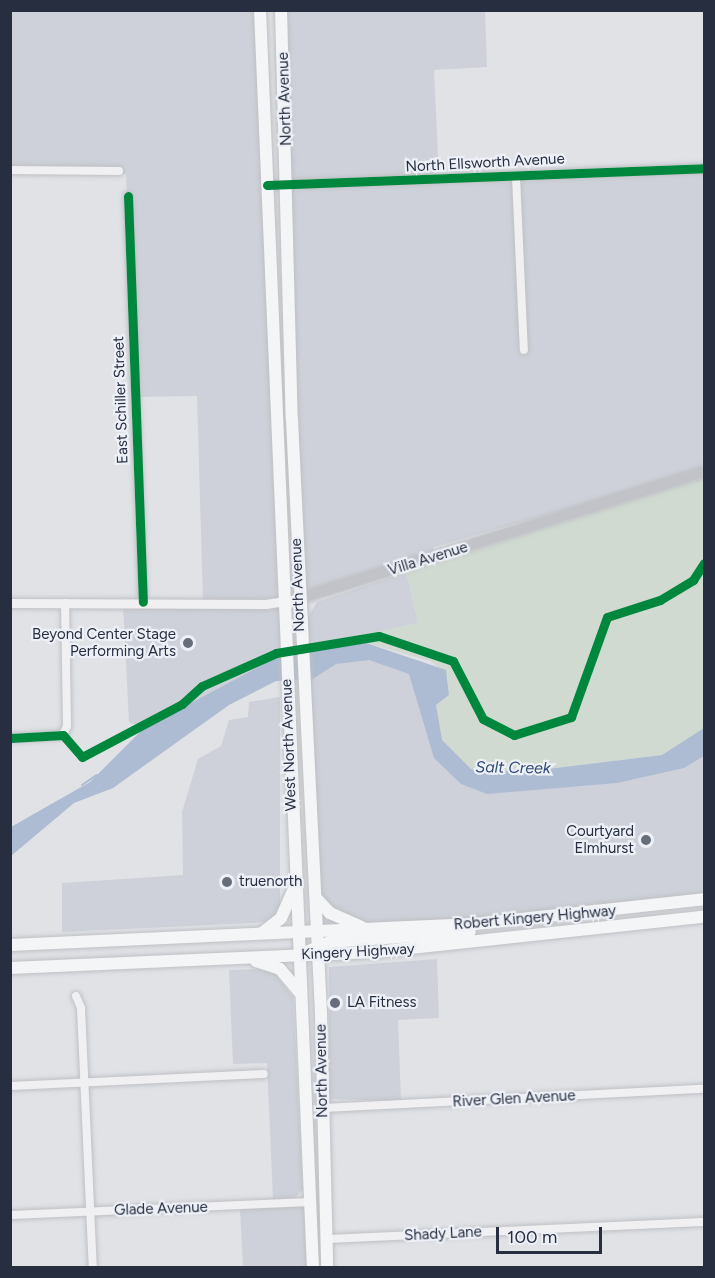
<!DOCTYPE html>
<style>
body{margin:0}
#map{position:relative;width:715px;height:1278px;overflow:hidden;background:#e0e2e6;font-family:Figtree,sans-serif}
div>[style]{position:absolute}
.built>*{inset:0;background:#ced1d9;transform-origin:0 0}
.green>*{inset:0;background:#d0dad1}
.water>*{inset:0;background:#adbcd2}
.stream>*{height:2px;margin:-1px;padding:0 1px;transform-origin:1px;border-radius:1px;background:#adbcd2}
.roads{filter:drop-shadow(0 0 2px #bec0c4) drop-shadow(0 0 2px #bec0c4)}
.minor>*{height:8px;margin:-4px;padding:0 4px;transform-origin:4px;border-radius:4px;background:#f0f0f2}
.tertiary>*{height:9px;margin:-4.5px;padding:0 4.5px;transform-origin:4.5px;border-radius:4.5px;background:#f0f0f2}
.secondary>*{height:10px;margin:-5px;padding:0 5px;transform-origin:5px;border-radius:5px;background:#c1c3c9}
.primary>*{height:12px;margin:-6px;padding:0 6px;transform-origin:6px;border-radius:6px;background:#f4f5f6}
.trunk>*{height:12px;margin:-6px;padding:0 6px;transform-origin:6px;border-radius:6px;background:#f4f5f6}
.cycleway>*{height:9px;margin:-4.5px;padding:0 4.5px;transform-origin:4.5px;border-radius:4.5px;background:#00873e}
.dots>*{width:16px;height:16px;translate:-50% -50%;box-sizing:border-box;border:3px solid #edf0f6;border-radius:50%}
span{translate:-50% -50%;white-space:nowrap;text-align:center;line-height:1.15;-webkit-text-stroke:4.5px #edf0f6;paint-order:stroke}
.street-label{font-size:15px;color:#262e40}
.poi-label{font-size:15px;color:#262e40}
.right{translate:-100% -50%;text-align:right}
.left{translate:0 -50%;text-align:left}
.water-label{font-size:16px;color:#2f4975;font-style:italic}
.frame{position:absolute;inset:0;border:12px solid #262e40;pointer-events:none}
.scale{position:absolute;left:496px;top:1227px;width:106px;height:27px;box-sizing:border-box;border:3px solid #262e40;border-top:0;padding-left:8px;font-size:18px;line-height:21px;white-space:nowrap;color:#262e40;-webkit-text-stroke:4px #edf0f6;paint-order:stroke}
</style>
<div id="map">
<div class="built">
<i style="clip-path:polygon(11px 11px,258px 11px,280px 598px,203px 601px,197px 396px,134px 397px,126px 174px,11px 169px)"></i>
<i style="clip-path:polygon(283px 11px,485px 11px,487px 67px,434px 70px,439px 178px,292px 182px)"></i>
<i style="clip-path:polygon(704px 171px,704px 470px,434px 547px,433px 552px,300px 595px,291px 187px)"></i>
<i style="clip-path:polygon(406px 572px,418px 623px,309px 647px,308px 617px,317px 602px)"></i>
<i style="clip-path:polygon(123px 605px,279px 607px,282px 655px,144px 728px,129px 722px)"></i>
<i style="clip-path:polygon(356px 657px,386px 659px,417px 676px,481px 787px,704px 748px,704px 894px,529px 917px,320px 927px,306px 675px)"></i>
<i style="clip-path:polygon(280px 697px,280px 911px,270px 922px,62px 932px,62px 883px,183px 875px,182px 812px,198px 759px,221px 746px,229px 720px,248px 717px,249px 702px)"></i>
<i style="clip-path:polygon(437px 959px,439px 1018px,398px 1020px,401px 1101px,329px 1099px,329px 967px)"></i>
<i style="clip-path:polygon(271px 969px,293px 997px,303px 1190px,294px 1198px,273px 1199px,267px 1063px,233px 1064px,229px 970px)"></i>
<i style="left:308px;top:1206px;width:61px;height:68px;rotate:87deg"></i>
</div>
<div class="green">
<i style="clip-path:polygon(704px 478px,704px 747px,690px 742px,662px 755px,523px 772px,471px 769px,442px 740px,436px 705px,449px 695px,447px 674px,430px 661px,366px 643px,366px 634px,418px 623px,406px 572px)"></i>
</div>
<div class="water">
<i style="clip-path:polygon(366px 643px,446px 670px,449px 695px,436px 705px,442px 740px,471px 769px,523px 772px,662px 755px,704px 728px,704px 756px,684px 768px,617px 783px,487px 794px,461px 784px,434px 758px,409px 674px,369px 660px,336px 664px,311px 680px,276px 681px,229px 705px,113px 788px,74px 803px,11px 856px,11px 827px,90px 782px,144px 728px,277px 657px)"></i>
</div>
<div class="stream">
<i style="left:82px;top:785px;width:18px;rotate:-34deg"></i>
</div>
<div class="roads">
<div class="minor">
<i style="left:10px;top:170px;width:109px;rotate:0.5deg"></i>
<i style="left:516px;top:177px;width:173px;rotate:87.4deg"></i>
<i style="left:267px;top:185px;width:437px;rotate:-2.2deg"></i>
<i style="left:128px;top:196px;width:406px;rotate:87.9deg"></i>
<i style="left:10px;top:738px;width:53px;rotate:-3.2deg"></i>
<i style="left:63px;top:735px;width:10px;rotate:-66deg"></i>
<i style="left:67px;top:726px;width:123px;rotate:-90.9deg"></i>
<i style="left:76px;top:996px;width:13px;rotate:67deg"></i>
<i style="left:81px;top:1008px;width:260px;rotate:87.4deg"></i>
<i style="left:10px;top:1086px;width:254px;rotate:-2.7deg"></i>
<i style="left:323px;top:1108px;width:381px;rotate:-2.9deg"></i>
<i style="left:10px;top:1215px;width:301px;rotate:-2.5deg"></i>
<i style="left:326px;top:1239px;width:378px;rotate:-2.6deg"></i>
</div>
<div class="tertiary">
<i style="left:10px;top:603px;width:256px;rotate:0.2deg"></i>
<i style="left:266px;top:604px;width:32px;rotate:-9deg"></i>
</div>
<div class="secondary">
<i style="left:298px;top:599px;width:425px;rotate:-17.4deg"></i>
</div>
<div class="primary">
<i style="left:260px;top:10px;width:1259px;rotate:87.59deg"></i>
<i style="left:281px;top:10px;width:410px;rotate:88.5deg"></i>
<i style="left:292px;top:420px;width:595px;rotate:87.2deg"></i>
<i style="left:321px;top:1014px;width:254px;rotate:88.6deg"></i>
</div>
<div class="trunk">
<i style="left:316px;top:898px;width:21px;rotate:47deg"></i>
<i style="left:330px;top:913px;width:34px;rotate:24deg"></i>
<i style="left:262px;top:933px;width:24px;rotate:-38deg"></i>
<i style="left:281px;top:918px;width:34px;rotate:-66deg"></i>
<i style="left:10px;top:945px;width:465px;rotate:-2.6deg"></i>
<i style="left:475px;top:924px;width:230px;rotate:-6.2deg"></i>
<i style="left:304px;top:953px;width:28px;rotate:-23deg"></i>
<i style="left:330px;top:942px;width:140px;rotate:-4.1deg"></i>
<i style="left:256px;top:961px;width:25px;rotate:18deg"></i>
<i style="left:280px;top:969px;width:30px;rotate:50deg"></i>
<i style="left:10px;top:968px;width:364px;rotate:-2.5deg"></i>
<i style="left:374px;top:952px;width:332px;rotate:-6.1deg"></i>
</div>
</div>
<div class="cycleway">
<i style="left:267px;top:185px;width:437px;rotate:-2.2deg"></i>
<i style="left:128px;top:196px;width:406px;rotate:87.9deg"></i>
<i style="left:10px;top:738px;width:53px;rotate:-3.2deg"></i>
<i style="left:63px;top:735px;width:29px;rotate:49deg"></i>
<i style="left:82px;top:757px;width:113px;rotate:-27.9deg"></i>
<i style="left:182px;top:704px;width:27px;rotate:-42deg"></i>
<i style="left:202px;top:686px;width:81px;rotate:-24deg"></i>
<i style="left:276px;top:653px;width:104px;rotate:-9.4deg"></i>
<i style="left:379px;top:636px;width:78px;rotate:18.7deg"></i>
<i style="left:453px;top:661px;width:65px;rotate:62.7deg"></i>
<i style="left:483px;top:719px;width:35px;rotate:27deg"></i>
<i style="left:514px;top:735px;width:60px;rotate:-17.5deg"></i>
<i style="left:571px;top:717px;width:106px;rotate:-70.2deg"></i>
<i style="left:607px;top:617px;width:56px;rotate:-17.8deg"></i>
<i style="left:660px;top:600px;width:39px;rotate:-31deg"></i>
<i style="left:693px;top:580px;width:20px;rotate:-57deg"></i>
</div>
<div class="dots">
<i style="left:188px;top:643px;background:#676d7a"></i>
<i style="left:646px;top:840px;background:#676d7a"></i>
<i style="left:227px;top:882px;background:#676d7a"></i>
<i style="left:335px;top:1003px;background:#676d7a"></i>
</div>
<div class="street-label">
<span style="left:285px;top:99px;rotate:-92deg">North Avenue</span>
<span style="left:485px;top:163px;rotate:-3deg">North Ellsworth Avenue</span>
<span style="left:121px;top:400px;rotate:-92deg">East Schiller Street</span>
<span style="left:428px;top:559px;rotate:-17deg">Villa Avenue</span>
<span style="left:298px;top:585px;rotate:-92deg">North Avenue</span>
<span style="left:289px;top:745px;rotate:-92deg">West North Avenue</span>
<span style="left:535px;top:918px;rotate:-5deg">Robert Kingery Highway</span>
<span style="left:358px;top:952px;rotate:-3deg">Kingery Highway</span>
<span style="left:322px;top:1071px;rotate:-91deg">North Avenue</span>
<span style="left:514px;top:1099px;rotate:-3deg">River Glen Avenue</span>
<span style="left:161px;top:1209px;rotate:-2deg">Glade Avenue</span>
<span style="left:443px;top:1234px;rotate:-3deg">Shady Lane</span>
</div>
<div class="poi-label">
<span class="right" style="left:176px;top:643px">Beyond Center Stage<br>Performing Arts</span>
<span class="right" style="left:634px;top:840px">Courtyard<br>Elmhurst</span>
<span class="left" style="left:239px;top:882px">truenorth</span>
<span class="left" style="left:347px;top:1003px">LA Fitness</span>
</div>
<div class="water-label">
<span style="left:513px;top:768px;rotate:1deg">Salt Creek</span>
</div>
<div class="frame"></div>
<div class="scale">100 m</div>
</div>
